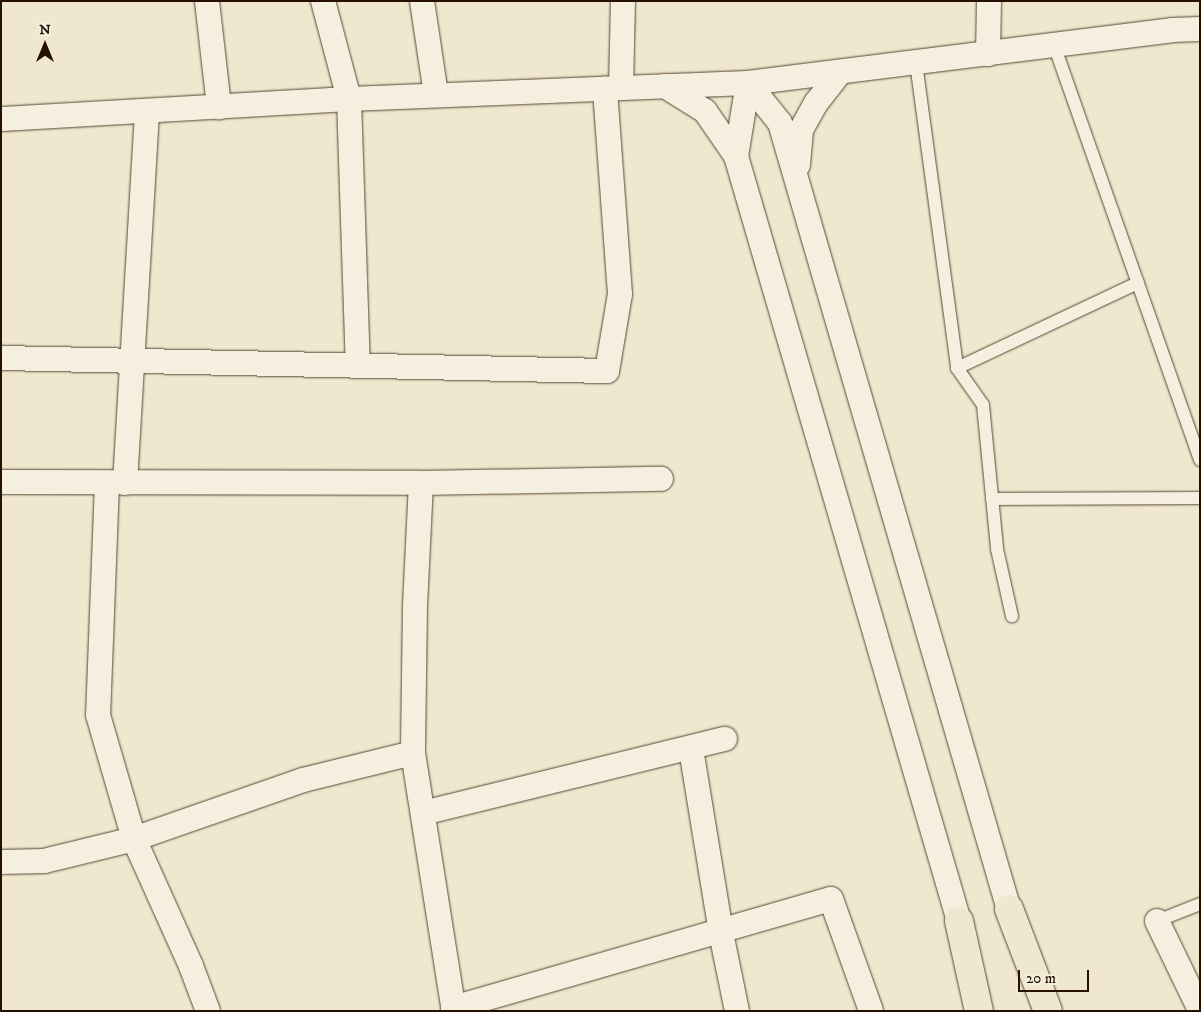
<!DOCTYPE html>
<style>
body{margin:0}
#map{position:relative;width:1201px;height:1012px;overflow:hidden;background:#efe7ce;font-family:"IM FELL DW Pica",serif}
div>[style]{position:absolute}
.roads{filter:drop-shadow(0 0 1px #584634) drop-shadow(0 0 1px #584634)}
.service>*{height:12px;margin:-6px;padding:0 6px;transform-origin:6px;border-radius:6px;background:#f5efdf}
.minor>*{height:24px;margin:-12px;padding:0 12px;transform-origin:12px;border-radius:12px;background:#f5efdf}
.trunk>*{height:28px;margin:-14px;padding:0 14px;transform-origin:14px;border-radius:14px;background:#efe7ce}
span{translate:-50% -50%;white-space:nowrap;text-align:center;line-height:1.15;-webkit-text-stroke:4.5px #f5efdf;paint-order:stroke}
.frame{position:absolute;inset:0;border:2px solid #261100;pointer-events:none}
.north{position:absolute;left:20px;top:20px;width:50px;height:50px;-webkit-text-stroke:4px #f5efdf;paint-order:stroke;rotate:0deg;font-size:14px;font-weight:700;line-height:20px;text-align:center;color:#261100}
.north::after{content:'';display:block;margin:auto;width:18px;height:22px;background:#261100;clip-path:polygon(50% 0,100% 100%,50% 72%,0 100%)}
.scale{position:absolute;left:1018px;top:970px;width:71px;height:22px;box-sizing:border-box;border:2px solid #261100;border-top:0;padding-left:6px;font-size:15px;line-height:18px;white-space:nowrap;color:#261100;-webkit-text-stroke:4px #f5efdf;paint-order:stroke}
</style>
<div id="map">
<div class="roads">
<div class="service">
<i style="left:1054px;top:45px;width:440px;rotate:70.6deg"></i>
<i style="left:916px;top:63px;width:308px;rotate:82.3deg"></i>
<i style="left:957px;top:368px;width:45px;rotate:54.9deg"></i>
<i style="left:983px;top:405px;width:145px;rotate:84.4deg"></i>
<i style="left:997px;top:549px;width:69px;rotate:77.4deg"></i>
<i style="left:957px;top:368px;width:200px;rotate:-25.2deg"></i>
<i style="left:992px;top:499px;width:208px;rotate:-0.3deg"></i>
<i style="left:1157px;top:921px;width:46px;rotate:-21.6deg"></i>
</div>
<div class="minor">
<i style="left:207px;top:1px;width:107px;rotate:83.5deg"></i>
<i style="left:323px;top:1px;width:101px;rotate:75.1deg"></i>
<i style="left:349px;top:99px;width:267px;rotate:88.1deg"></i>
<i style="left:422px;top:1px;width:95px;rotate:81.5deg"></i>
<i style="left:988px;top:54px;width:53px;rotate:-88.9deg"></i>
<i style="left:748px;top:83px;width:51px;rotate:51.3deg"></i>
<i style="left:780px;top:123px;width:837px;rotate:73.77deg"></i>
<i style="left:748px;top:83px;width:74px;rotate:99.3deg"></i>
<i style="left:736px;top:156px;width:815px;rotate:73.75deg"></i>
<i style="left:665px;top:86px;width:47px;rotate:32deg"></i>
<i style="left:705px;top:111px;width:55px;rotate:55.4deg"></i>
<i style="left:621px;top:88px;width:87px;rotate:-88.7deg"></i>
<i style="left:1px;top:119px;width:349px;rotate:-3.3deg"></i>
<i style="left:349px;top:99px;width:399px;rotate:-2.3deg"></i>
<i style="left:748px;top:83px;width:427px;rotate:-7.1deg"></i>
<i style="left:1172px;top:30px;width:28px;rotate:-2deg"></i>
<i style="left:798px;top:165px;width:35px;rotate:-85deg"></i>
<i style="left:801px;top:130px;width:31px;rotate:-61deg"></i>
<i style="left:816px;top:103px;width:39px;rotate:-52deg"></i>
<i style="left:1px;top:358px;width:606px;rotate:1.23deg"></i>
<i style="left:607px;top:371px;width:78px;rotate:-80.4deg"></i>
<i style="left:620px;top:294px;width:206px;rotate:-94.2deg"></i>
<i style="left:1px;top:482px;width:420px;rotate:0.1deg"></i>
<i style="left:421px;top:483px;width:240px;rotate:-1deg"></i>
<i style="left:107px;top:483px;width:232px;rotate:92.2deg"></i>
<i style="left:98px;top:715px;width:129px;rotate:73.8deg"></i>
<i style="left:134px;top:839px;width:139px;rotate:65.8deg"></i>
<i style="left:191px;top:966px;width:48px;rotate:69.3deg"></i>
<i style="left:125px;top:483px;width:372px;rotate:-86.6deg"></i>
<i style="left:421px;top:483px;width:123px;rotate:92.8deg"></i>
<i style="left:415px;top:606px;width:147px;rotate:90.8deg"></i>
<i style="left:413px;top:753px;width:261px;rotate:81deg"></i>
<i style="left:691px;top:749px;width:186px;rotate:80.7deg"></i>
<i style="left:721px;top:933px;width:80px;rotate:78.4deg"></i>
<i style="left:423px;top:813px;width:311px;rotate:-13.8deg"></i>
<i style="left:1px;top:862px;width:43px;rotate:-1.3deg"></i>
<i style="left:44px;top:861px;width:93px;rotate:-13.7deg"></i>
<i style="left:134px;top:839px;width:179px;rotate:-19.2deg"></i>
<i style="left:303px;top:780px;width:113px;rotate:-13.8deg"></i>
<i style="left:1157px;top:921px;width:99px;rotate:64.2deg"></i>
<i style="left:453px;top:1008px;width:393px;rotate:-16.1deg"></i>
<i style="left:831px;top:899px;width:119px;rotate:70.3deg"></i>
</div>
<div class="trunk">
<i style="left:1009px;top:909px;width:109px;rotate:69.1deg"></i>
<i style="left:959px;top:921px;width:92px;rotate:77.5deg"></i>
</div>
</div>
<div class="frame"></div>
<div class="north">N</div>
<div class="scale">20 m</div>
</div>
